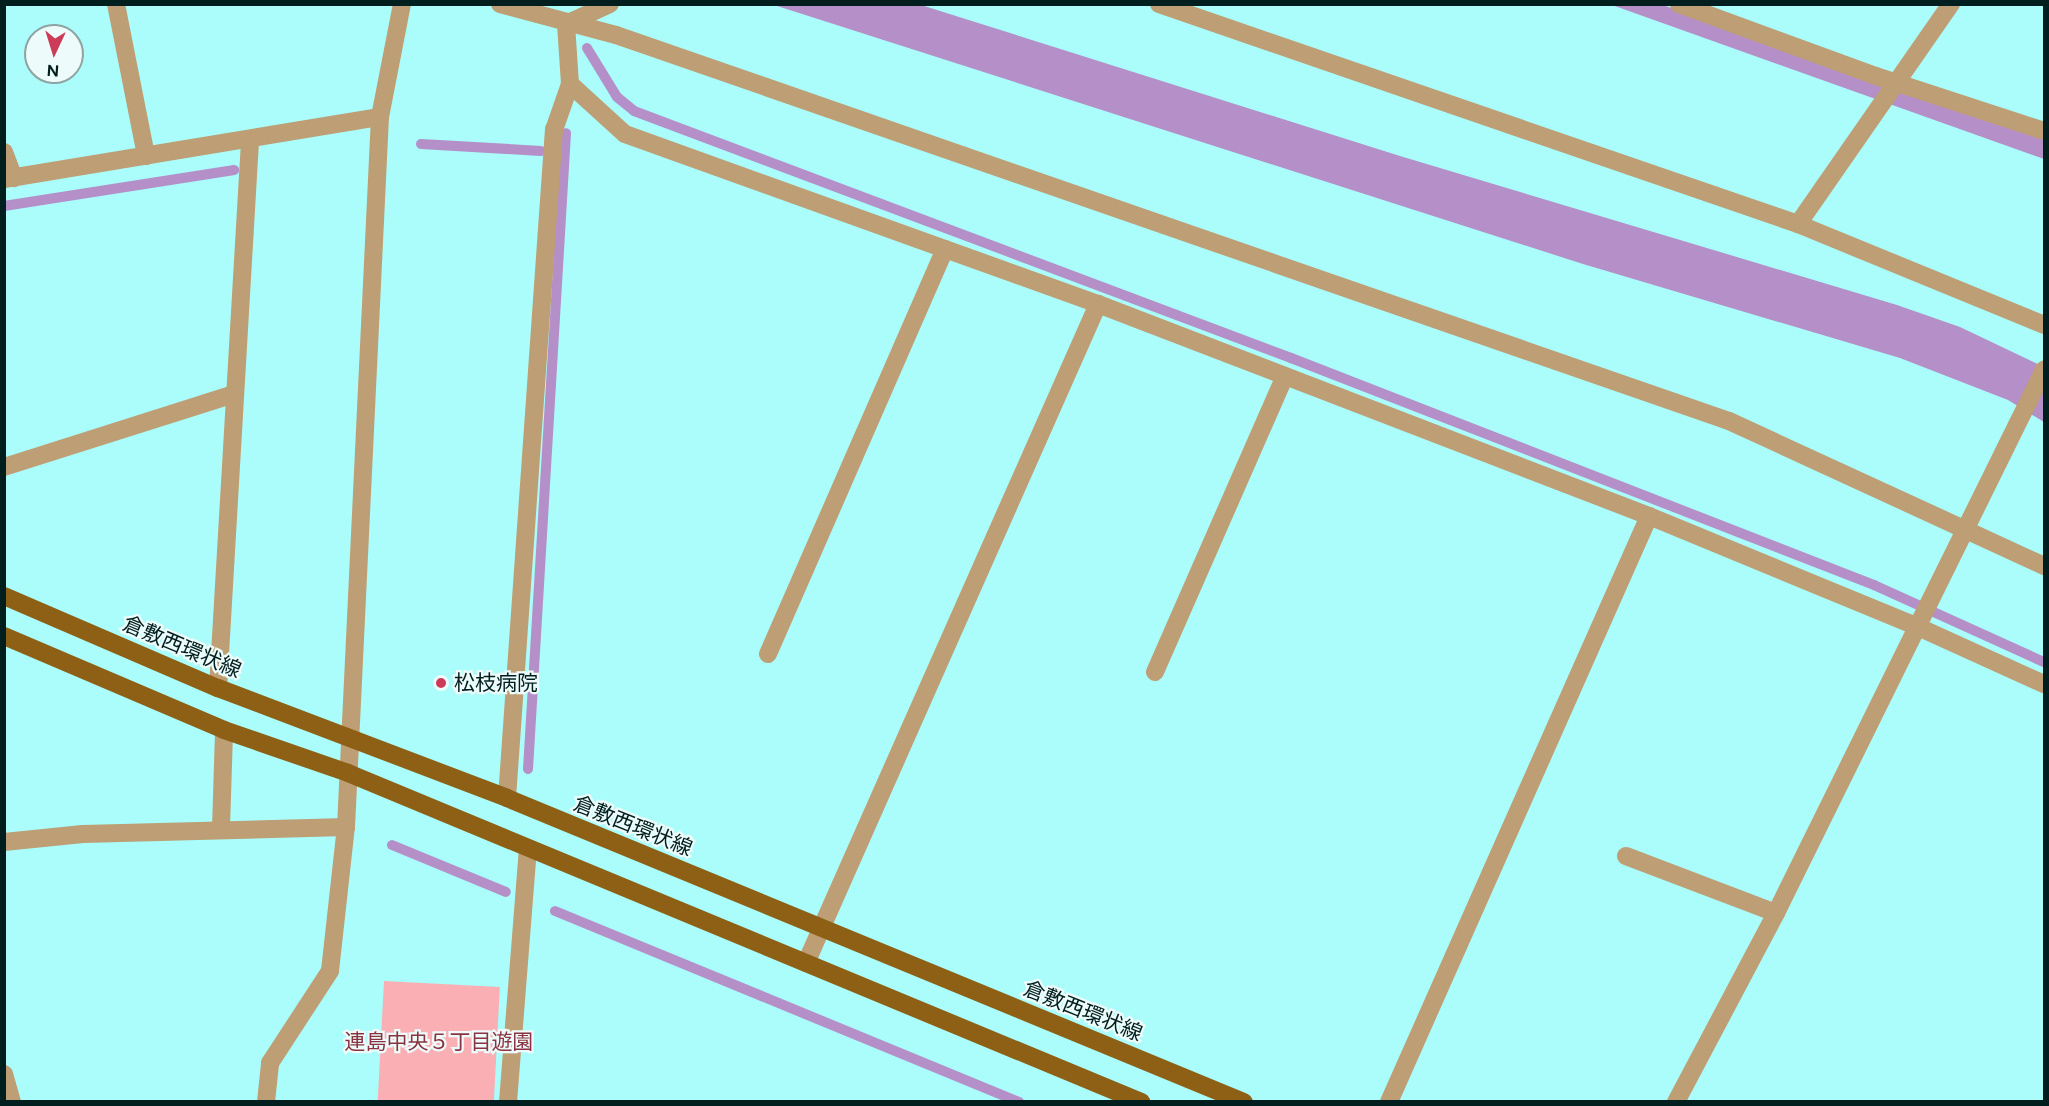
<!DOCTYPE html>
<meta charset="utf-8">
<style>
body{margin:0}
#map{position:relative;width:2049px;height:1106px;overflow:hidden;background:#aafdfb;font-family:Figtree,"Noto Sans JP",sans-serif}
div>[style]{position:absolute}
.green>*{inset:0;background:#faafb5;transform-origin:0 0}
.water>*{inset:0;background:#b58fc8}
.stream>*{height:10px;margin:-5px;padding:0 5px;transform-origin:5px;border-radius:5px;background:#b58fc8}
.minor>*{height:18px;margin:-9px;padding:0 9px;transform-origin:9px;border-radius:9px;background:#be9e74}
.major>*{height:18px;margin:-9px;padding:0 9px;transform-origin:9px;border-radius:9px;background:#8d6015}
.dots>*{width:16px;height:16px;translate:-50% -50%;box-sizing:border-box;border:3px solid #edfcfb;border-radius:50%}
span{translate:-50% -50%;white-space:nowrap;text-align:center;line-height:1.15;-webkit-text-stroke:4.5px #edfcfb;paint-order:stroke}
.street-label{font-size:21px;color:#001e1d}
.poi-label{font-size:21px;color:#001e1d}
.left{translate:0 -50%;text-align:left}
.park-label{font-size:21px;color:#8c3341}
.frame{position:absolute;inset:0;border:6px solid #001e1d;pointer-events:none}
.north{position:absolute;left:24px;top:24px;width:60px;height:60px;box-sizing:border-box;background:#edfcfb;border:2px solid #8ea3a2;border-radius:50%;rotate:184deg;font-size:16px;font-weight:700;line-height:24px;text-align:center;color:#001e1d}
.north::after{content:'';display:block;margin:auto;width:21px;height:27px;background:#cc3c58;clip-path:polygon(50% 0,100% 100%,50% 72%,0 100%)}
</style>
<div id="map">
<div class="green">
<i style="left:384px;top:981px;width:116px;height:120px;rotate:3deg"></i>
</div>
<div class="water">
<i style="clip-path:polygon(774px 5px,921px 5px,1400px 156px,1897px 305px,1960px 327px,2044px 367px,2044px 422px,2008px 400px,1900px 358px,1583px 264px)"></i>
<i style="clip-path:polygon(1612px 5px,1663px 5px,2044px 139px,2044px 159px)"></i>
</div>
<div class="stream">
<i style="left:587px;top:48px;width:57px;rotate:58.5deg"></i>
<i style="left:617px;top:97px;width:22px;rotate:39deg"></i>
<i style="left:634px;top:111px;width:702px;rotate:20.6deg"></i>
<i style="left:1291px;top:358px;width:626px;rotate:21.27deg"></i>
<i style="left:1874px;top:585px;width:187px;rotate:24.4deg"></i>
<i style="left:421px;top:144px;width:120px;rotate:3.3deg"></i>
<i style="left:4px;top:206px;width:233px;rotate:-8.9deg"></i>
<i style="left:528px;top:769px;width:637px;rotate:-86.58deg"></i>
<i style="left:392px;top:845px;width:123px;rotate:22.4deg"></i>
<i style="left:555px;top:911px;width:502px;rotate:22.37deg"></i>
</div>
<div class="minor">
<i style="left:116px;top:4px;width:155px;rotate:78.8deg"></i>
<i style="left:500px;top:4px;width:120px;rotate:15deg"></i>
<i style="left:616px;top:35px;width:1178px;rotate:19.13deg"></i>
<i style="left:1729px;top:421px;width:347px;rotate:24.7deg"></i>
<i style="left:1159px;top:4px;width:676px;rotate:19deg"></i>
<i style="left:1798px;top:224px;width:266px;rotate:22.3deg"></i>
<i style="left:1679px;top:4px;width:210px;rotate:20.1deg"></i>
<i style="left:1876px;top:76px;width:177px;rotate:18.1deg"></i>
<i style="left:570px;top:84px;width:74px;rotate:42.3deg"></i>
<i style="left:625px;top:134px;width:503px;rotate:19.77deg"></i>
<i style="left:1098px;top:304px;width:590px;rotate:21.04deg"></i>
<i style="left:1649px;top:516px;width:289px;rotate:22.4deg"></i>
<i style="left:1916px;top:626px;width:141px;rotate:24.4deg"></i>
<i style="left:4px;top:152px;width:28px;rotate:69deg"></i>
<i style="left:4px;top:179px;width:381px;rotate:-9.4deg"></i>
<i style="left:380px;top:117px;width:115px;rotate:-79deg"></i>
<i style="left:1798px;top:224px;width:268px;rotate:-55.2deg"></i>
<i style="left:4px;top:467px;width:241px;rotate:-17.6deg"></i>
<i style="left:768px;top:654px;width:442px;rotate:-66.4deg"></i>
<i style="left:1155px;top:672px;width:323px;rotate:-66.3deg"></i>
<i style="left:218px;top:688px;width:548px;rotate:-86.65deg"></i>
<i style="left:507px;top:798px;width:670px;rotate:-85.98deg"></i>
<i style="left:554px;top:130px;width:49px;rotate:-70.8deg"></i>
<i style="left:570px;top:84px;width:60px;rotate:-93.8deg"></i>
<i style="left:566px;top:24px;width:48px;rotate:-24.4deg"></i>
<i style="left:221px;top:828px;width:98px;rotate:-88.2deg"></i>
<i style="left:4px;top:842px;width:79px;rotate:-5.8deg"></i>
<i style="left:83px;top:834px;width:263px;rotate:-1.5deg"></i>
<i style="left:1626px;top:856px;width:160px;rotate:20.8deg"></i>
<i style="left:806px;top:963px;width:721px;rotate:-66.1deg"></i>
<i style="left:4px;top:1074px;width:29px;rotate:74deg"></i>
<i style="left:266px;top:1102px;width:39px;rotate:-84deg"></i>
<i style="left:270px;top:1063px;width:110px;rotate:-56.9deg"></i>
<i style="left:330px;top:971px;width:145px;rotate:-83.7deg"></i>
<i style="left:346px;top:827px;width:711px;rotate:-87.26deg"></i>
<i style="left:508px;top:1102px;width:254px;rotate:-85.5deg"></i>
<i style="left:1389px;top:1102px;width:641px;rotate:-66.07deg"></i>
<i style="left:1676px;top:1102px;width:214px;rotate:-62.1deg"></i>
<i style="left:1776px;top:913px;width:606px;rotate:-63.73deg"></i>
</div>
<div class="major">
<i style="left:4px;top:596px;width:233px;rotate:23.3deg"></i>
<i style="left:218px;top:688px;width:309px;rotate:20.8deg"></i>
<i style="left:507px;top:798px;width:797px;rotate:22.42deg"></i>
<i style="left:4px;top:636px;width:239px;rotate:23.1deg"></i>
<i style="left:224px;top:730px;width:131px;rotate:19.1deg"></i>
<i style="left:348px;top:773px;width:859px;rotate:22.53deg"></i>
</div>
<div class="dots">
<i style="left:441px;top:683px;background:#cc3c58"></i>
</div>
<div class="street-label">
<span style="left:182px;top:647px;rotate:23deg">倉敷西環状線</span>
<span style="left:633px;top:826px;rotate:22deg">倉敷西環状線</span>
<span style="left:1083px;top:1011px;rotate:22deg">倉敷西環状線</span>
</div>
<div class="poi-label">
<span class="left" style="left:454px;top:683px">松枝病院</span>
</div>
<div class="park-label">
<span style="left:439px;top:1042px">連島中央５丁目遊園</span>
</div>
<div class="frame"></div>
<div class="north">N</div>
</div>
